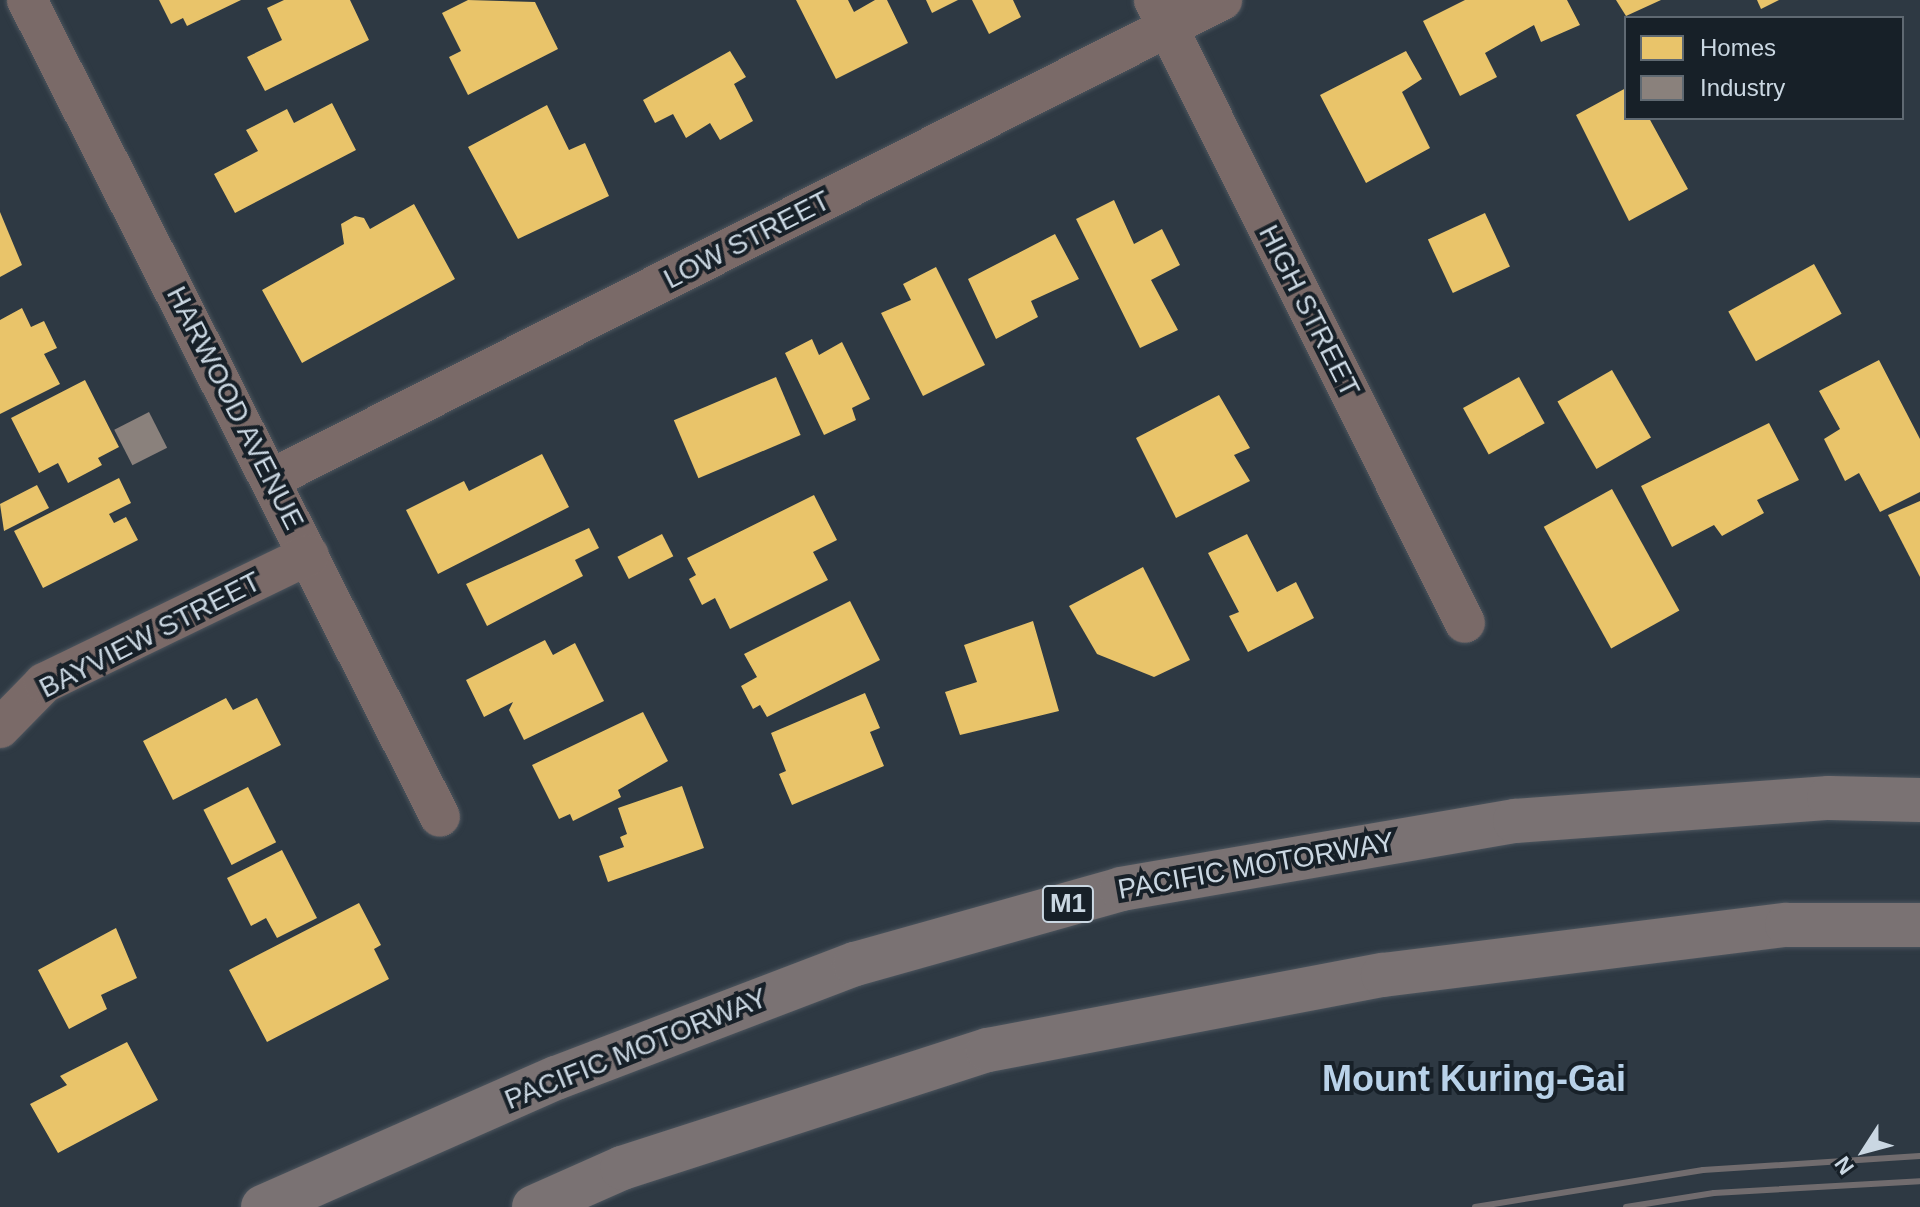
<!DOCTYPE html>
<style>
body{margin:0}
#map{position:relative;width:1920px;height:1207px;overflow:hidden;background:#2e3943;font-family:Arial,sans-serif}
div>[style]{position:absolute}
.homes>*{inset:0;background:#e9c46a;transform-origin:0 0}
.industry>*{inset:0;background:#8a817c;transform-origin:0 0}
.roads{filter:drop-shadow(0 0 2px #4c555e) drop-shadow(0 0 2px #4c555e)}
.street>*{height:40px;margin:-20px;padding:0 20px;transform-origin:20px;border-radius:20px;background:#7a6a68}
.highway>*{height:44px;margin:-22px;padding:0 22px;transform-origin:22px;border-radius:22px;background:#7a7273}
.rail>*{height:6px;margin:-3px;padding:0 3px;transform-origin:3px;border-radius:3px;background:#716c6e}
span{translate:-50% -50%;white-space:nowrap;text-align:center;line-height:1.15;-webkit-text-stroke:8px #172028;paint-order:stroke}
.shield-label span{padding:2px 6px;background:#172028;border:2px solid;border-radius:6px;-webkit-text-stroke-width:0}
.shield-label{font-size:26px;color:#cad7e2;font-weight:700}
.street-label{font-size:28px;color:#cad7e2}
.district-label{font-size:36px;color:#b9d2e9;font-weight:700}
.legend{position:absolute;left:1624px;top:16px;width:280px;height:104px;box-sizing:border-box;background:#172028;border:2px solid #5f6972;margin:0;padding:10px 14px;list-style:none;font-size:24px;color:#cad7e2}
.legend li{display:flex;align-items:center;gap:16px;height:40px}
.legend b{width:40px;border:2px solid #5f6972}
.north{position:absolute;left:1824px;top:1111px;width:80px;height:80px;-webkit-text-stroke:6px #172028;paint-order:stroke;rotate:234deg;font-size:22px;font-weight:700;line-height:32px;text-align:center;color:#cad7e2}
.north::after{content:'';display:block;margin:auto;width:28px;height:36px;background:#cad7e2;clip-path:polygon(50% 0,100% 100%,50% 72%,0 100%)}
</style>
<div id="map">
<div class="homes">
<i style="clip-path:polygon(159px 0,241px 0,187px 26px,183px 18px,171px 24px)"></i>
<i style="clip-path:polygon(284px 0,350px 0,369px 40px,265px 91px,247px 57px,282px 40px,267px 8px)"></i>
<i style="clip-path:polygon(468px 0,535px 2px,558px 49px,468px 95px,449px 57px,461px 51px,442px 13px)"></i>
<i style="clip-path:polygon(796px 0,848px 0,854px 12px,875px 0,887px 0,908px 43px,836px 79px)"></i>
<i style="clip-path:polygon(926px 0,958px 0,932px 13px)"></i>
<i style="clip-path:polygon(972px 0,1013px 0,1021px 17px,989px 34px)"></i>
<i style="clip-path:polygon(1465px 0,1567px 0,1580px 25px,1541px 42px,1534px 25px,1485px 53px,1497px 77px,1460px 96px,1423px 21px)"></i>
<i style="clip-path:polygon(1616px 0,1661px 0,1626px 16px)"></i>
<i style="clip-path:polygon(1757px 0,1779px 0,1761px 9px)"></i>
<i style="clip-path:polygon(730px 51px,746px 77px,734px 84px,753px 121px,720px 140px,710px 123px,686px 138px,673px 114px,655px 123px,643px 100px)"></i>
<i style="clip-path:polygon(1406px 51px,1422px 79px,1402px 92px,1430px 148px,1366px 183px,1320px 95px)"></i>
<i style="clip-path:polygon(1626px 88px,1626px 118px,1649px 118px,1688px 189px,1629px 221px,1576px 115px)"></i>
<i style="clip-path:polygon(332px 103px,356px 150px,235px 213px,214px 174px,258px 151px,246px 130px,287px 109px,294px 123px)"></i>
<i style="clip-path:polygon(547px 105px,569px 150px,585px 143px,609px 196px,518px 239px,468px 147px)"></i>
<i style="clip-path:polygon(1114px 200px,1134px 244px,1162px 229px,1180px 265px,1151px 280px,1178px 330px,1140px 348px,1076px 219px)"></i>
<i style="clip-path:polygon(414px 204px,455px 279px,302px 363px,262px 290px,344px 244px,341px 224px,355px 216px,364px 218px,370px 229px)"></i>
<i style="clip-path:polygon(0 212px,22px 265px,0 277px)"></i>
<i style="left:1485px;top:213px;width:59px;height:63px;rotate:65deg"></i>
<i style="clip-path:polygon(1055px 234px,1079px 279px,1031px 301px,1038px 317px,996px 339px,968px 279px)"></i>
<i style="left:1814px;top:264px;width:57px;height:98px;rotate:61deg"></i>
<i style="clip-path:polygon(936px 267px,985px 365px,923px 396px,881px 313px,911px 300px,903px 284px)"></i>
<i style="clip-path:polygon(22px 308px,31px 327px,44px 321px,57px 348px,44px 354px,60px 384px,0 414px,0 320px)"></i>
<i style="clip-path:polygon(812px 339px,819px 355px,842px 342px,870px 399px,852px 408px,856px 420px,824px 435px,785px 353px)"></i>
<i style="clip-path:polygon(1879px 360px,1920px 439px,1920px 492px,1880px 512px,1859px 473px,1845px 481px,1824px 439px,1840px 429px,1819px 391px)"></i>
<i style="left:1612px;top:370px;width:78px;height:63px;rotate:60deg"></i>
<i style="left:776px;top:377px;width:63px;height:111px;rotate:67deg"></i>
<i style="left:1519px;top:377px;width:53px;height:64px;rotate:61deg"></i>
<i style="clip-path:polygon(85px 380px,119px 447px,98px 458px,102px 465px,68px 483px,58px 463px,39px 473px,11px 418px)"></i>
<i style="clip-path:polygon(1219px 395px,1250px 448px,1234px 455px,1250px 481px,1176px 518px,1136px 438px)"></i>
<i style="clip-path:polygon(1769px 423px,1799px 480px,1757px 500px,1764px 513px,1722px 536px,1714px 525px,1672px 547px,1641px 486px)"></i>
<i style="clip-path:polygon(542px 454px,569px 507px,438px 574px,406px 510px,464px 481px,469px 491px)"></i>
<i style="clip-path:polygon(119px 478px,131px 503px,109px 514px,114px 523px,126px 517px,138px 540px,43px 588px,14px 531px)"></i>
<i style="clip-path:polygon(37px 485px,49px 508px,4px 531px,0 504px)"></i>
<i style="left:1612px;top:489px;width:139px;height:78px;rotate:61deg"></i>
<i style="clip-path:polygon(814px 495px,837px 540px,813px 552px,828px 580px,730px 629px,715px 598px,702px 605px,689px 579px,696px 575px,687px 558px)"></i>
<i style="clip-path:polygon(1920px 501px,1920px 577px,1888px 515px)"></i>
<i style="clip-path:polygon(589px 528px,599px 548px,575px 560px,583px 576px,487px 626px,466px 584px)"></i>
<i style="left:662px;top:534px;width:25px;height:50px;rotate:63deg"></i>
<i style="clip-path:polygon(1247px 534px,1277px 592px,1296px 582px,1314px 618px,1248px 652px,1229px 616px,1239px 612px,1208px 553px)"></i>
<i style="clip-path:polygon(1143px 567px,1190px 660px,1154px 677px,1097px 654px,1069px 606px)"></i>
<i style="clip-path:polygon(850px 601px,880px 660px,767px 717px,760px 705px,753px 709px,741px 686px,757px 677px,744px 654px)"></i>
<i style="clip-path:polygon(1033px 621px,1059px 711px,960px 735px,945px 692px,977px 682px,964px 645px)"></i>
<i style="clip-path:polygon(545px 640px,553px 655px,575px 643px,604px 701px,524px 740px,509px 710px,513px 702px,484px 717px,466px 680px)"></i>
<i style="clip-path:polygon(865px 693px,880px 728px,870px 732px,884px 766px,792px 805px,779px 774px,786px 771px,771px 733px)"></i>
<i style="clip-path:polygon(226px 698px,233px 710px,257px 698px,281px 745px,173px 800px,143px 741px)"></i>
<i style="clip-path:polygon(643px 712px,668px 761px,618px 790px,621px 797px,573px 821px,570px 814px,559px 819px,532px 765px)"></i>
<i style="clip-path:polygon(682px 786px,704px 848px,608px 882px,599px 856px,624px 847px,620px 837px,627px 834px,618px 808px)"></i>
<i style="left:248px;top:787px;width:62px;height:50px;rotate:63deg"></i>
<i style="clip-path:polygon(282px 850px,317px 918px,277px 938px,266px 918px,251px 926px,227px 878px)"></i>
<i style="clip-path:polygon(359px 903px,381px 945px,374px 949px,389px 979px,267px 1042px,229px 970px)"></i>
<i style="clip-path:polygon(116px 928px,137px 978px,101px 995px,107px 1009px,69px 1029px,38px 970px)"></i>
<i style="clip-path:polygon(127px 1042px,158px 1100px,58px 1153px,30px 1104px,67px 1085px,60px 1076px)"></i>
</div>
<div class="industry">
<i style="left:149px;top:412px;width:40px;height:39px;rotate:63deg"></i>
</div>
<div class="roads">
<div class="street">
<i style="left:27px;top:0;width:915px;rotate:63.18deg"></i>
<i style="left:1154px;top:0;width:696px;rotate:63.47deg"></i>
<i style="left:271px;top:479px;width:1065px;rotate:-26.73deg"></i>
<i style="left:0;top:728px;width:63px;rotate:-45.6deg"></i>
<i style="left:44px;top:683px;width:294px;rotate:-25.8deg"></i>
</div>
<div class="highway">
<i style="left:263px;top:1207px;width:320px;rotate:-23.8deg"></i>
<i style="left:556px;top:1078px;width:320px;rotate:-20.9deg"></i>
<i style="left:855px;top:964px;width:276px;rotate:-15.7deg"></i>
<i style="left:1121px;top:889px;width:400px;rotate:-9.8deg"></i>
<i style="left:1515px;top:821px;width:315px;rotate:-4.2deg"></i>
<i style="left:1829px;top:798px;width:91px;rotate:1.3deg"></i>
<i style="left:534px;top:1207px;width:96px;rotate:-23.9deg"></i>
<i style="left:622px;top:1168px;width:385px;rotate:-17.9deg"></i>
<i style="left:988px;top:1050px;width:402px;rotate:-10.8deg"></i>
<i style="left:1383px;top:975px;width:407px;rotate:-7.1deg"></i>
<i style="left:1787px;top:925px;width:133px"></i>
</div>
</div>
<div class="rail">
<i style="left:1475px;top:1207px;width:231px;rotate:-9.2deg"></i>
<i style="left:1703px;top:1170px;width:217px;rotate:-3.7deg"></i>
<i style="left:1626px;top:1207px;width:89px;rotate:-9deg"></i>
<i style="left:1714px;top:1193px;width:206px;rotate:-3.3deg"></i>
</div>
<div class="shield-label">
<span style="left:1068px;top:904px">M1</span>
</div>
<div class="street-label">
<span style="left:747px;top:240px;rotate:-27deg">LOW STREET</span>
<span style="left:1309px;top:311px;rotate:63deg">HIGH STREET</span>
<span style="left:235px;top:408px;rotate:63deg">HARWOOD AVENUE</span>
<span style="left:150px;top:635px;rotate:-27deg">BAYVIEW STREET</span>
<span style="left:1256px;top:866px;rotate:-10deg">PACIFIC MOTORWAY</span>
<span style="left:636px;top:1049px;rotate:-22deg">PACIFIC MOTORWAY</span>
</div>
<div class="district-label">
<span style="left:1474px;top:1079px">Mount Kuring-Gai</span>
</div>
<ul class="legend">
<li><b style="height:22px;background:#e9c46a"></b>Homes</li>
<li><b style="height:22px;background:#8a817c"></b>Industry</li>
</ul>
<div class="north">N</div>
</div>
